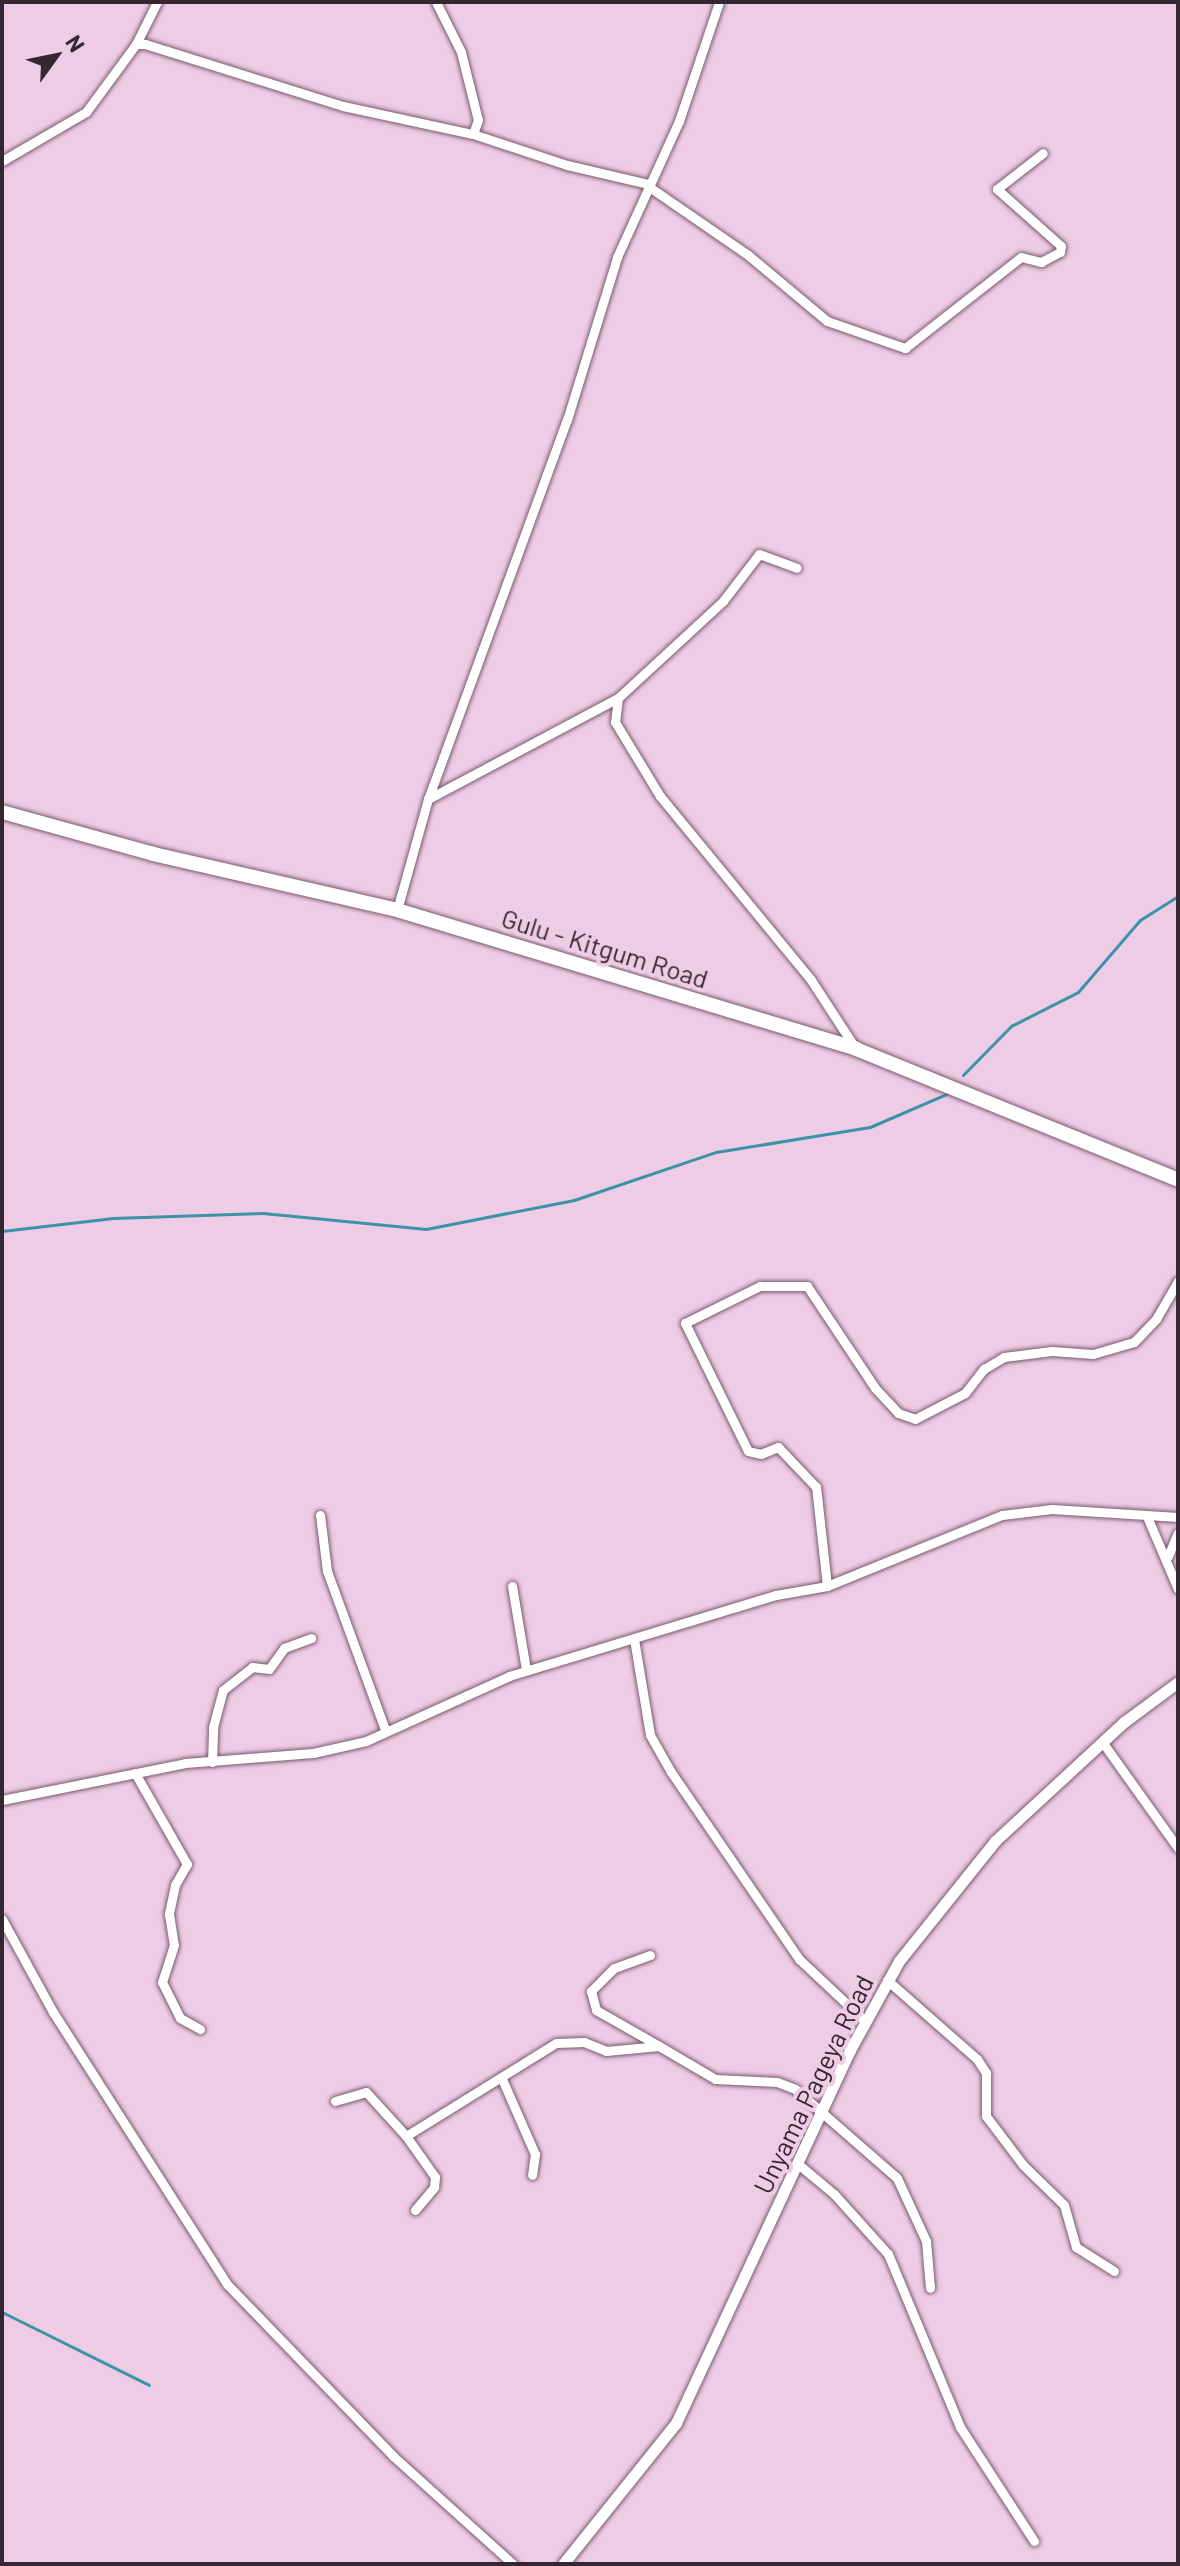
<!DOCTYPE html>
<style>
body{margin:0}
#map{position:relative;width:1180px;height:2566px;overflow:hidden;background:#efcce5;font-family:Barlow,sans-serif}
div>[style]{position:absolute}
.stream>*{height:3px;margin:-1.5px;padding:0 1.5px;transform-origin:1.5px;border-radius:1.5px;background:#3b93a8}
.roads{filter:drop-shadow(0 0 2px #795a71) drop-shadow(0 0 2px #795a71)}
.minor>*{height:9px;margin:-4.5px;padding:0 4.5px;transform-origin:4.5px;border-radius:4.5px;background:#fff}
.tertiary>*{height:11px;margin:-5.5px;padding:0 5.5px;transform-origin:5.5px;border-radius:5.5px;background:#fff}
.primary>*{height:14px;margin:-7px;padding:0 7px;transform-origin:7px;border-radius:7px;background:#fff}
span{translate:-50% -50%;white-space:nowrap;text-align:center;line-height:1.15;-webkit-text-stroke:8px #efcce5;paint-order:stroke}
.street-label{font-size:26px;color:#352731}
.frame{position:absolute;inset:0;border:4px solid #352731;pointer-events:none}
.north{position:absolute;left:16px;top:16px;width:80px;height:80px;-webkit-text-stroke:6px #efcce5;paint-order:stroke;rotate:57deg;font-size:22px;font-weight:700;line-height:32px;text-align:center;color:#352731}
.north::after{content:'';display:block;margin:auto;width:28px;height:36px;background:#352731;clip-path:polygon(50% 0,100% 100%,50% 72%,0 100%)}
</style>
<div id="map">
<div class="stream">
<i style="left:963px;top:1075px;width:69px;rotate:-45.6deg"></i>
<i style="left:1011px;top:1026px;width:75px;rotate:-26.9deg"></i>
<i style="left:1078px;top:992px;width:95px;rotate:-49.3deg"></i>
<i style="left:1140px;top:920px;width:45px;rotate:-32.3deg"></i>
<i style="left:2px;top:1231px;width:112px;rotate:-6.7deg"></i>
<i style="left:113px;top:1218px;width:150px;rotate:-1.9deg"></i>
<i style="left:263px;top:1213px;width:164px;rotate:5.6deg"></i>
<i style="left:426px;top:1229px;width:151px;rotate:-11.1deg"></i>
<i style="left:574px;top:1200px;width:150px;rotate:-18.7deg"></i>
<i style="left:716px;top:1152px;width:156px;rotate:-9.2deg"></i>
<i style="left:870px;top:1127px;width:86px;rotate:-23.3deg"></i>
<i style="left:2px;top:2312px;width:164px;rotate:26.4deg"></i>
</div>
<div class="roads">
<div class="minor">
<i style="left:436px;top:2px;width:56px;rotate:63.4deg"></i>
<i style="left:461px;top:52px;width:70px;rotate:76deg"></i>
<i style="left:478px;top:120px;width:15px;rotate:110deg"></i>
<i style="left:136px;top:44px;width:47px;rotate:-63.4deg"></i>
<i style="left:2px;top:161px;width:97px;rotate:-30.3deg"></i>
<i style="left:86px;top:112px;width:84px;rotate:-53.7deg"></i>
<i style="left:136px;top:44px;width:9px"></i>
<i style="left:145px;top:44px;width:207px;rotate:17.4deg"></i>
<i style="left:343px;top:106px;width:133px;rotate:12.2deg"></i>
<i style="left:473px;top:134px;width:99px;rotate:18.3deg"></i>
<i style="left:567px;top:165px;width:83px;rotate:13.2deg"></i>
<i style="left:648px;top:186px;width:121px;rotate:34.6deg"></i>
<i style="left:748px;top:255px;width:103px;rotate:39.9deg"></i>
<i style="left:827px;top:321px;width:83px;rotate:19.1deg"></i>
<i style="left:905px;top:348px;width:147px;rotate:-38.1deg"></i>
<i style="left:1021px;top:257px;width:21px;rotate:14deg"></i>
<i style="left:1041px;top:262px;width:21px;rotate:-28deg"></i>
<i style="left:1060px;top:252px;width:6px;rotate:-81deg"></i>
<i style="left:1061px;top:246px;width:86px;rotate:-138.3deg"></i>
<i style="left:997px;top:189px;width:58px;rotate:-38deg"></i>
<i style="left:618px;top:698px;width:24px;rotate:97deg"></i>
<i style="left:615px;top:722px;width:87px;rotate:58.7deg"></i>
<i style="left:660px;top:796px;width:238px;rotate:50.6deg"></i>
<i style="left:811px;top:980px;width:82px;rotate:56.9deg"></i>
<i style="left:428px;top:799px;width:215px;rotate:-28deg"></i>
<i style="left:618px;top:698px;width:143px;rotate:-42.7deg"></i>
<i style="left:723px;top:601px;width:59px;rotate:-52.5deg"></i>
<i style="left:759px;top:554px;width:40px;rotate:20.2deg"></i>
<i style="left:397px;top:910px;width:115px;rotate:-74.4deg"></i>
<i style="left:428px;top:799px;width:404px;rotate:-69.9deg"></i>
<i style="left:567px;top:420px;width:170px;rotate:-72.9deg"></i>
<i style="left:617px;top:257px;width:149px;rotate:-65.5deg"></i>
<i style="left:679px;top:121px;width:126px;rotate:-71.4deg"></i>
<i style="left:320px;top:1515px;width:56px;rotate:82.9deg"></i>
<i style="left:327px;top:1571px;width:171px;rotate:69.9deg"></i>
<i style="left:1148px;top:1519px;width:76px;rotate:66.8deg"></i>
<i style="left:1168px;top:1556px;width:25px;rotate:-67deg"></i>
<i style="left:512px;top:1586px;width:85px;rotate:80.5deg"></i>
<i style="left:827px;top:1586px;width:100px;rotate:-96.3deg"></i>
<i style="left:816px;top:1487px;width:55px;rotate:-133.5deg"></i>
<i style="left:778px;top:1447px;width:18px;rotate:158deg"></i>
<i style="left:761px;top:1454px;width:13px;rotate:-167deg"></i>
<i style="left:748px;top:1451px;width:143px;rotate:-116.2deg"></i>
<i style="left:685px;top:1323px;width:84px;rotate:-26.3deg"></i>
<i style="left:760px;top:1286px;width:47px"></i>
<i style="left:807px;top:1286px;width:123px;rotate:56.3deg"></i>
<i style="left:875px;top:1388px;width:34px;rotate:47deg"></i>
<i style="left:898px;top:1413px;width:18px;rotate:19deg"></i>
<i style="left:915px;top:1419px;width:56px;rotate:-27.5deg"></i>
<i style="left:965px;top:1393px;width:31px;rotate:-52deg"></i>
<i style="left:984px;top:1369px;width:23px;rotate:-31deg"></i>
<i style="left:1004px;top:1357px;width:48px;rotate:-7.1deg"></i>
<i style="left:1052px;top:1351px;width:41px;rotate:4.2deg"></i>
<i style="left:1093px;top:1354px;width:43px;rotate:-16.3deg"></i>
<i style="left:1134px;top:1342px;width:32px;rotate:-46deg"></i>
<i style="left:1156px;top:1319px;width:44px;rotate:-59.9deg"></i>
<i style="left:634px;top:1639px;width:97px;rotate:80.5deg"></i>
<i style="left:650px;top:1735px;width:43px;rotate:60.4deg"></i>
<i style="left:671px;top:1772px;width:227px;rotate:55.6deg"></i>
<i style="left:799px;top:1959px;width:89px;rotate:43.2deg"></i>
<i style="left:1103px;top:1743px;width:129px;rotate:54.5deg"></i>
<i style="left:212px;top:1762px;width:35px;rotate:-88deg"></i>
<i style="left:213px;top:1727px;width:38px;rotate:-75deg"></i>
<i style="left:223px;top:1690px;width:37px;rotate:-38deg"></i>
<i style="left:252px;top:1667px;width:17px;rotate:7deg"></i>
<i style="left:269px;top:1669px;width:26px;rotate:-54deg"></i>
<i style="left:284px;top:1648px;width:29px;rotate:-20deg"></i>
<i style="left:135px;top:1773px;width:105px;rotate:60.3deg"></i>
<i style="left:187px;top:1864px;width:24px;rotate:120deg"></i>
<i style="left:175px;top:1885px;width:30px;rotate:102deg"></i>
<i style="left:169px;top:1914px;width:31px;rotate:81deg"></i>
<i style="left:174px;top:1945px;width:39px;rotate:108deg"></i>
<i style="left:162px;top:1982px;width:40px;rotate:63.4deg"></i>
<i style="left:180px;top:2018px;width:23px;rotate:29deg"></i>
<i style="left:2px;top:1800px;width:187px;rotate:-11.4deg"></i>
<i style="left:185px;top:1763px;width:128px;rotate:-4.5deg"></i>
<i style="left:313px;top:1753px;width:54px;rotate:-12.8deg"></i>
<i style="left:366px;top:1741px;width:157px;rotate:-24.4deg"></i>
<i style="left:509px;top:1676px;width:279px;rotate:-16.9deg"></i>
<i style="left:776px;top:1595px;width:52px;rotate:-10deg"></i>
<i style="left:827px;top:1586px;width:189px;rotate:-22.1deg"></i>
<i style="left:1002px;top:1515px;width:50px;rotate:-6.8deg"></i>
<i style="left:1052px;top:1509px;width:126px;rotate:3.6deg"></i>
<i style="left:2px;top:1919px;width:106px;rotate:61.3deg"></i>
<i style="left:53px;top:2012px;width:323px;rotate:57.4deg"></i>
<i style="left:227px;top:2284px;width:239px;rotate:46deg"></i>
<i style="left:393px;top:2456px;width:161px;rotate:42deg"></i>
<i style="left:650px;top:1955px;width:38px;rotate:160deg"></i>
<i style="left:614px;top:1968px;width:33px;rotate:135deg"></i>
<i style="left:591px;top:1991px;width:20px;rotate:75deg"></i>
<i style="left:596px;top:2010px;width:73px;rotate:29.7deg"></i>
<i style="left:887px;top:1980px;width:120px;rotate:41.3deg"></i>
<i style="left:977px;top:2059px;width:17px;rotate:57deg"></i>
<i style="left:986px;top:2073px;width:43px;rotate:90deg"></i>
<i style="left:986px;top:2116px;width:61px;rotate:52.9deg"></i>
<i style="left:1023px;top:2165px;width:57px;rotate:44.3deg"></i>
<i style="left:1064px;top:2205px;width:44px;rotate:74.1deg"></i>
<i style="left:1076px;top:2247px;width:45px;rotate:32.3deg"></i>
<i style="left:502px;top:2079px;width:82px;rotate:66.3deg"></i>
<i style="left:535px;top:2154px;width:21px;rotate:98deg"></i>
<i style="left:335px;top:2101px;width:32px;rotate:-16deg"></i>
<i style="left:366px;top:2092px;width:59px;rotate:47.7deg"></i>
<i style="left:798px;top:2164px;width:47px;rotate:39.8deg"></i>
<i style="left:834px;top:2194px;width:81px;rotate:48deg"></i>
<i style="left:888px;top:2254px;width:187px;rotate:67.4deg"></i>
<i style="left:960px;top:2427px;width:136px;rotate:57deg"></i>
<i style="left:415px;top:2210px;width:30px;rotate:-50deg"></i>
<i style="left:434px;top:2187px;width:10px;rotate:-84deg"></i>
<i style="left:435px;top:2177px;width:50px;rotate:-125.3deg"></i>
<i style="left:406px;top:2136px;width:176px;rotate:-31.8deg"></i>
<i style="left:556px;top:2043px;width:28px;rotate:-2deg"></i>
<i style="left:584px;top:2042px;width:24px;rotate:22deg"></i>
<i style="left:606px;top:2051px;width:53px;rotate:-5.4deg"></i>
<i style="left:659px;top:2046px;width:65px;rotate:30.5deg"></i>
<i style="left:715px;top:2079px;width:62px;rotate:2.8deg"></i>
<i style="left:777px;top:2082px;width:19px;rotate:21deg"></i>
<i style="left:795px;top:2089px;width:135px;rotate:41.1deg"></i>
<i style="left:897px;top:2178px;width:69px;rotate:65.3deg"></i>
<i style="left:926px;top:2241px;width:47px;rotate:85.1deg"></i>
</div>
<div class="tertiary">
<i style="left:563px;top:2564px;width:181px;rotate:-51.3deg"></i>
<i style="left:676px;top:2423px;width:412px;rotate:-65deg"></i>
<i style="left:850px;top:2050px;width:102px;rotate:-61.2deg"></i>
<i style="left:899px;top:1961px;width:154px;rotate:-51.3deg"></i>
<i style="left:995px;top:1841px;width:176px;rotate:-42.7deg"></i>
<i style="left:1124px;top:1722px;width:67px;rotate:-36.5deg"></i>
</div>
<div class="primary">
<i style="left:2px;top:812px;width:157px;rotate:15.5deg"></i>
<i style="left:153px;top:854px;width:250px;rotate:12.9deg"></i>
<i style="left:397px;top:910px;width:480px;rotate:16.8deg"></i>
<i style="left:856px;top:1049px;width:348px;rotate:22.1deg"></i>
</div>
</div>
<div class="street-label">
<span style="left:605px;top:948px;rotate:17deg">Gulu - Kitgum Road</span>
<span style="left:813px;top:2084px;rotate:-64deg">Unyama Pageya Road</span>
</div>
<div class="frame"></div>
<div class="north">N</div>
</div>
